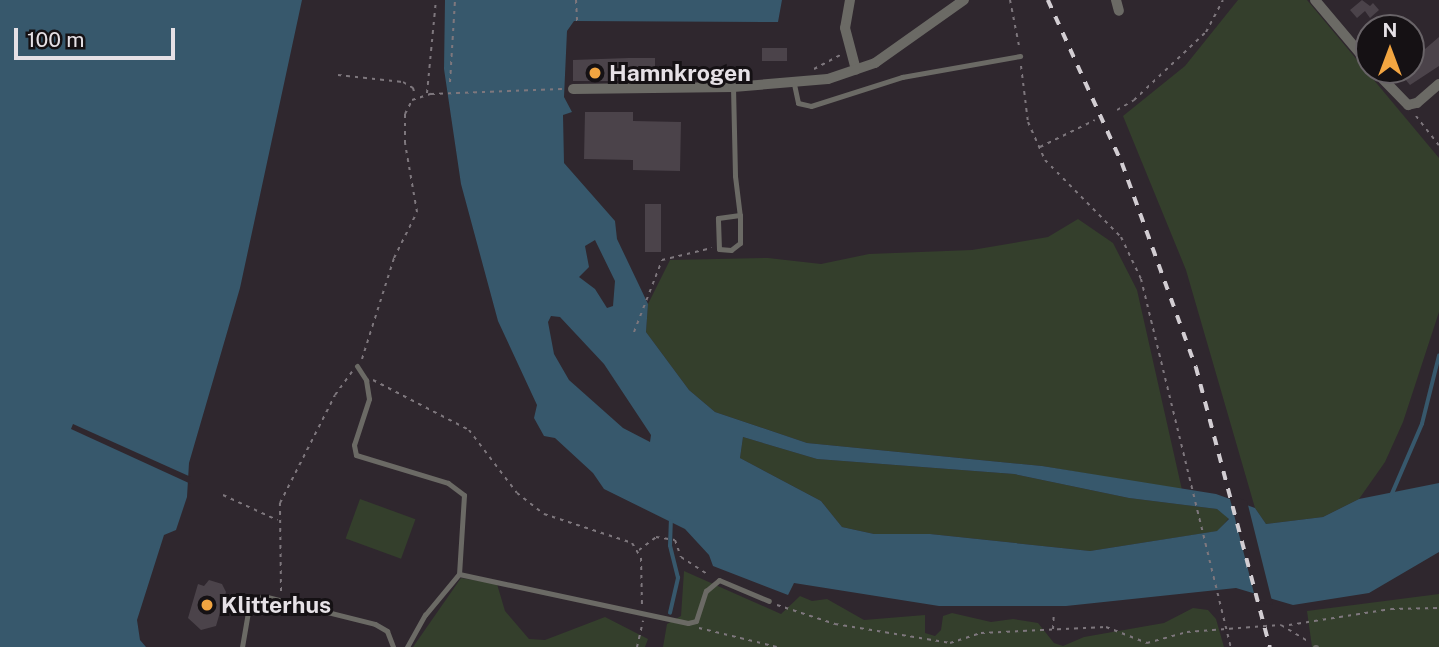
<!DOCTYPE html>
<style>
body{margin:0}
#map{position:relative;width:1439px;height:647px;overflow:hidden;background:#2f272e;font-family:"Public Sans",sans-serif}
div>[style]{position:absolute}
.green>*{inset:0;background:#343f2c;transform-origin:0 0}
.water>*{inset:0;background:#37586c}
.pier>*{inset:0;background:#2f272e}
.stream>*{height:3.5px;margin:-1.75px;padding:0 1.75px;transform-origin:1.75px;border-radius:1.75px;background:#37586c}
.building>*{inset:0;background:#4b434a;transform-origin:0 0}
.path>*{height:2px;margin-top:-1px;transform-origin:0;background:repeating-linear-gradient(90deg,#7e777d 0 3.5px,transparent 0 8.5px)}
.lane>*{height:5px;margin:-2.5px;padding:0 2.5px;transform-origin:2.5px;border-radius:2.5px;background:#6b6a65}
.street>*{height:10px;margin:-5px;padding:0 5px;transform-origin:5px;border-radius:5px;background:#6b6a65}
.rail>*{height:3.5px;margin-top:-1.75px;transform-origin:0;background:repeating-linear-gradient(90deg,#d2cdd2 0 9px,transparent 0 18px)}
.dots>*{width:19px;height:19px;translate:-50% -50%;box-sizing:border-box;border:4px solid #151114;border-radius:50%}
span{translate:-50% -50%;white-space:nowrap;text-align:center;line-height:1.15;-webkit-text-stroke:6px #151114;paint-order:stroke}
.poi-label{font-size:23px;color:#e6e1e6;font-weight:700}
.left{translate:0 -50%;text-align:left}
.north{position:absolute;left:1355px;top:14px;width:70px;height:70px;box-sizing:border-box;background:#151114;border:2px solid #696468;border-radius:50%;rotate:0deg;font-size:19px;font-weight:700;line-height:28px;text-align:center;color:#e6e1e6}
.north::after{content:'';display:block;margin:auto;width:24px;height:32px;background:#f2a541;clip-path:polygon(50% 0,100% 100%,50% 72%,0 100%)}
.scale{position:absolute;left:14px;top:28px;width:161px;height:32px;box-sizing:border-box;border:4px solid #e6e1e6;border-top:0;padding-left:9px;font-size:21px;line-height:24px;white-space:nowrap;color:#e6e1e6;-webkit-text-stroke:5px #151114;paint-order:stroke}
</style>
<div id="map">
<div class="green">
<i style="clip-path:polygon(1238px 0,1307px 0,1439px 158px,1439px 312px,1403px 422px,1385px 462px,1359px 499px,1323px 517px,1266px 524px,1255px 508px,1186px 270px,1123px 116px,1185px 66px)"></i>
<i style="clip-path:polygon(1078px 219px,1113px 243px,1137px 290px,1182px 490px,1042px 466px,807px 443px,715px 412px,689px 390px,646px 332px,648px 304px,670px 260px,768px 258px,821px 264px,869px 254px,972px 250px,1048px 237px)"></i>
<i style="clip-path:polygon(743px 437px,817px 459px,1014px 474px,1129px 498px,1217px 509px,1229px 518px,1218px 531px,1090px 551px,930px 534px,874px 534px,842px 527px,821px 501px,740px 458px)"></i>
<i style="left:360px;top:499px;width:59px;height:42px;rotate:20deg"></i>
<i style="clip-path:polygon(684px 571px,781px 614px,800px 596px,812px 601px,827px 599px,864px 620px,925px 615px,925px 633px,935px 636px,941px 630px,943px 616px,952px 613px,991px 622px,1013px 619px,1038px 623px,1054px 643px,1063px 646px,1084px 637px,1164px 623px,1193px 608px,1208px 610px,1216px 619px,1224px 647px,663px 647px,667px 624px,681px 616px)"></i>
<i style="clip-path:polygon(461px 578px,497px 584px,505px 611px,529px 639px,545px 640px,605px 617px,648px 639px,645px 647px,413px 647px)"></i>
<i style="clip-path:polygon(1439px 594px,1439px 647px,1312px 647px,1307px 611px)"></i>
</div>
<div class="water">
<i style="clip-path:polygon(0 0,302px 0,240px 288px,189px 463px,187px 497px,176px 530px,164px 535px,137px 620px,140px 640px,146px 647px,0 647px)"></i>
<i style="clip-path:polygon(evenodd,445px 0,782px 0,778px 22px,574px 21px,567px 31px,564px 97px,572px 112px,563px 115px,564px 163px,615px 221px,617px 239px,648px 304px,646px 332px,689px 390px,715px 412px,807px 443px,1042px 466px,1216px 494px,1255px 508px,1266px 524px,1323px 517px,1359px 499px,1439px 483px,1439px 552px,1369px 593px,1293px 605px,1236px 588px,1066px 606px,939px 606px,794px 583px,788px 595px,713px 566px,709px 555px,685px 529px,604px 489px,593px 473px,555px 438px,544px 436px,534px 418px,537px 405px,498px 321px,461px 184px,444px 69px,445px 0,595px 240px,615px 281px,613px 306px,607px 308px,595px 289px,579px 277px,589px 267px,585px 246px,595px 240px,445px 0,551px 316px,560px 317px,604px 364px,651px 435px,650px 442px,623px 428px,569px 380px,554px 354px,548px 322px,551px 316px,445px 0,743px 437px,817px 459px,1014px 474px,1129px 498px,1217px 509px,1229px 519px,1217px 531px,1090px 551px,930px 534px,874px 534px,842px 527px,821px 501px,740px 458px,743px 437px)"></i>
</div>
<div class="pier">
<i style="clip-path:polygon(73px 424px,191px 477px,191px 484px,71px 429px)"></i>
<i style="clip-path:polygon(1229px 495px,1247px 501px,1273px 605px,1256px 601px)"></i>
</div>
<div class="stream">
<i style="left:1391px;top:496px;width:78px;rotate:-66.7deg"></i>
<i style="left:1422px;top:424px;width:70px;rotate:-76deg"></i>
<i style="left:670px;top:613px;width:36px;rotate:-77deg"></i>
<i style="left:678px;top:578px;width:33px;rotate:-104deg"></i>
<i style="left:670px;top:546px;width:24px;rotate:-88deg"></i>
</div>
<div class="building">
<i style="clip-path:polygon(1362px 0,1370px 6px,1373px 3px,1379px 10px,1370px 18px,1365px 11px,1357px 18px,1350px 10px)"></i>
<i style="clip-path:polygon(1439px 37px,1439px 66px,1410px 85px,1400px 73px,1411px 70px,1411px 61px)"></i>
<i style="left:762px;top:48px;width:25px;height:13px"></i>
<i style="clip-path:polygon(629px 58px,655px 58px,655px 70px,618px 70px,618px 81px,573px 81px,573px 60px)"></i>
<i style="clip-path:polygon(585px 112px,633px 112px,633px 121px,681px 122px,680px 171px,633px 170px,633px 160px,584px 159px)"></i>
<i style="left:645px;top:204px;width:16px;height:48px"></i>
<i style="clip-path:polygon(209px 580px,222px 584px,226px 592px,216px 626px,201px 630px,188px 618px,198px 584px,204px 586px)"></i>
</div>
<div class="path">
<i style="left:576px;top:0;width:21px;rotate:87deg"></i>
<i style="left:1010px;top:0;width:47px;rotate:78.9deg"></i>
<i style="left:1021px;top:66px;width:56px;rotate:82.9deg"></i>
<i style="left:1028px;top:122px;width:42px;rotate:65.9deg"></i>
<i style="left:1045px;top:160px;width:108px;rotate:45.4deg"></i>
<i style="left:1121px;top:237px;width:47px;rotate:64.5deg"></i>
<i style="left:1141px;top:279px;width:379px;rotate:76.3deg"></i>
<i style="left:814px;top:69px;width:30px;rotate:-28deg"></i>
<i style="left:338px;top:75px;width:65px;rotate:6.1deg"></i>
<i style="left:403px;top:82px;width:12px;rotate:31deg"></i>
<i style="left:413px;top:88px;width:7px;rotate:74deg"></i>
<i style="left:450px;top:82px;width:82px;rotate:-86.5deg"></i>
<i style="left:427px;top:93px;width:93px;rotate:-84.5deg"></i>
<i style="left:1117px;top:110px;width:20px;rotate:-30deg"></i>
<i style="left:1134px;top:100px;width:99px;rotate:-43.4deg"></i>
<i style="left:1206px;top:32px;width:36px;rotate:-62deg"></i>
<i style="left:1416px;top:116px;width:37px;rotate:52deg"></i>
<i style="left:1040px;top:147px;width:61px;rotate:-26.1deg"></i>
<i style="left:634px;top:332px;width:77px;rotate:-68.7deg"></i>
<i style="left:662px;top:260px;width:51px;rotate:-13.5deg"></i>
<i style="left:362px;top:359px;width:106px;rotate:-72.4deg"></i>
<i style="left:394px;top:258px;width:51px;rotate:-63.4deg"></i>
<i style="left:417px;top:212px;width:70px;rotate:-99.9deg"></i>
<i style="left:405px;top:143px;width:29px;rotate:-90deg"></i>
<i style="left:405px;top:114px;width:16px;rotate:-63deg"></i>
<i style="left:412px;top:100px;width:20px;rotate:-18deg"></i>
<i style="left:431px;top:94px;width:131px;rotate:-2.2deg"></i>
<i style="left:373px;top:380px;width:108px;rotate:27.5deg"></i>
<i style="left:469px;top:430px;width:79px;rotate:52.7deg"></i>
<i style="left:517px;top:493px;width:34px;rotate:38deg"></i>
<i style="left:544px;top:514px;width:93px;rotate:18.2deg"></i>
<i style="left:632px;top:543px;width:17px;rotate:59deg"></i>
<i style="left:641px;top:558px;width:46px;rotate:88.8deg"></i>
<i style="left:223px;top:495px;width:60px;rotate:24.8deg"></i>
<i style="left:639px;top:550px;width:21px;rotate:-37deg"></i>
<i style="left:656px;top:537px;width:19px;rotate:9deg"></i>
<i style="left:675px;top:540px;width:18px;rotate:71deg"></i>
<i style="left:681px;top:557px;width:33px;rotate:33deg"></i>
<i style="left:281px;top:591px;width:88px;rotate:-90.7deg"></i>
<i style="left:280px;top:503px;width:121px;rotate:-63deg"></i>
<i style="left:335px;top:395px;width:29px;rotate:-54deg"></i>
<i style="left:777px;top:605px;width:61px;rotate:18.1deg"></i>
<i style="left:835px;top:624px;width:117px;rotate:9.4deg"></i>
<i style="left:950px;top:643px;width:33px;rotate:-18deg"></i>
<i style="left:981px;top:633px;width:125px;rotate:-2.7deg"></i>
<i style="left:1106px;top:627px;width:44px;rotate:21.3deg"></i>
<i style="left:1147px;top:643px;width:41px;rotate:-15.4deg"></i>
<i style="left:1187px;top:632px;width:94px;rotate:-4.3deg"></i>
<i style="left:1281px;top:625px;width:33px;rotate:31deg"></i>
<i style="left:1289px;top:625px;width:103px;rotate:-8.9deg"></i>
<i style="left:1391px;top:609px;width:48px;rotate:-1.2deg"></i>
<i style="left:699px;top:628px;width:80px;rotate:13.7deg"></i>
<i style="left:1053px;top:629px;width:17px;rotate:-87deg"></i>
<i style="left:637px;top:647px;width:27px;rotate:-77deg"></i>
</div>
<div class="lane">
<i style="left:794px;top:84px;width:19px;rotate:78deg"></i>
<i style="left:798px;top:103px;width:13px;rotate:13deg"></i>
<i style="left:811px;top:106px;width:96px;rotate:-17.7deg"></i>
<i style="left:902px;top:77px;width:120px;rotate:-10.1deg"></i>
<i style="left:733px;top:87px;width:89px;rotate:88.7deg"></i>
<i style="left:735px;top:176px;width:39px;rotate:83deg"></i>
<i style="left:740px;top:215px;width:28px;rotate:90deg"></i>
<i style="left:740px;top:243px;width:11px;rotate:142deg"></i>
<i style="left:731px;top:250px;width:12px;rotate:-175deg"></i>
<i style="left:719px;top:249px;width:31px;rotate:-92deg"></i>
<i style="left:718px;top:218px;width:22px;rotate:-8deg"></i>
<i style="left:357px;top:366px;width:17px;rotate:57deg"></i>
<i style="left:366px;top:380px;width:19px;rotate:81deg"></i>
<i style="left:369px;top:399px;width:48px;rotate:108.1deg"></i>
<i style="left:354px;top:445px;width:10px;rotate:79deg"></i>
<i style="left:356px;top:455px;width:96px;rotate:16.9deg"></i>
<i style="left:448px;top:483px;width:20px;rotate:37deg"></i>
<i style="left:464px;top:495px;width:79px;rotate:93.6deg"></i>
<i style="left:242px;top:647px;width:42px;rotate:-80.3deg"></i>
<i style="left:249px;top:606px;width:11px;rotate:-49deg"></i>
<i style="left:256px;top:598px;width:11px;rotate:-5deg"></i>
<i style="left:267px;top:597px;width:111px;rotate:14deg"></i>
<i style="left:375px;top:624px;width:14px;rotate:30deg"></i>
<i style="left:387px;top:631px;width:17px;rotate:69deg"></i>
<i style="left:407px;top:647px;width:37px;rotate:-61deg"></i>
<i style="left:425px;top:615px;width:53px;rotate:-50.3deg"></i>
<i style="left:459px;top:574px;width:234px;rotate:12.1deg"></i>
<i style="left:688px;top:623px;width:8px;rotate:-14deg"></i>
<i style="left:696px;top:621px;width:32px;rotate:-72deg"></i>
<i style="left:706px;top:591px;width:17px;rotate:-40deg"></i>
<i style="left:719px;top:580px;width:54px;rotate:22.8deg"></i>
<i style="left:1315px;top:647px;width:1px"></i>
</div>
<div class="street">
<i style="left:850px;top:0;width:28px;rotate:100deg"></i>
<i style="left:845px;top:28px;width:43px;rotate:75.3deg"></i>
<i style="left:1116px;top:0;width:11px;rotate:75deg"></i>
<i style="left:1315px;top:0;width:84px;rotate:49.8deg"></i>
<i style="left:1374px;top:70px;width:49px;rotate:45.8deg"></i>
<i style="left:1408px;top:105px;width:9px;rotate:-13deg"></i>
<i style="left:1417px;top:103px;width:29px;rotate:-41deg"></i>
<i style="left:573px;top:89px;width:160px;rotate:-0.7deg"></i>
<i style="left:733px;top:87px;width:95px;rotate:-4.8deg"></i>
<i style="left:828px;top:79px;width:50px;rotate:-18.8deg"></i>
<i style="left:875px;top:63px;width:109px;rotate:-35.3deg"></i>
</div>
<div class="rail">
<i style="left:1048px;top:0;width:179px;rotate:65.6deg"></i>
<i style="left:1122px;top:163px;width:217px;rotate:70.1deg"></i>
<i style="left:1196px;top:367px;width:290px;rotate:75.2deg"></i>
</div>
<div class="dots">
<i style="left:595px;top:73px;background:#f2a541"></i>
<i style="left:207px;top:605px;background:#f2a541"></i>
</div>
<div class="poi-label">
<span class="left" style="left:609px;top:73px">Hamnkrogen</span>
<span class="left" style="left:221px;top:605px">Klitterhus</span>
</div>
<div class="north">N</div>
<div class="scale">100 m</div>
</div>
